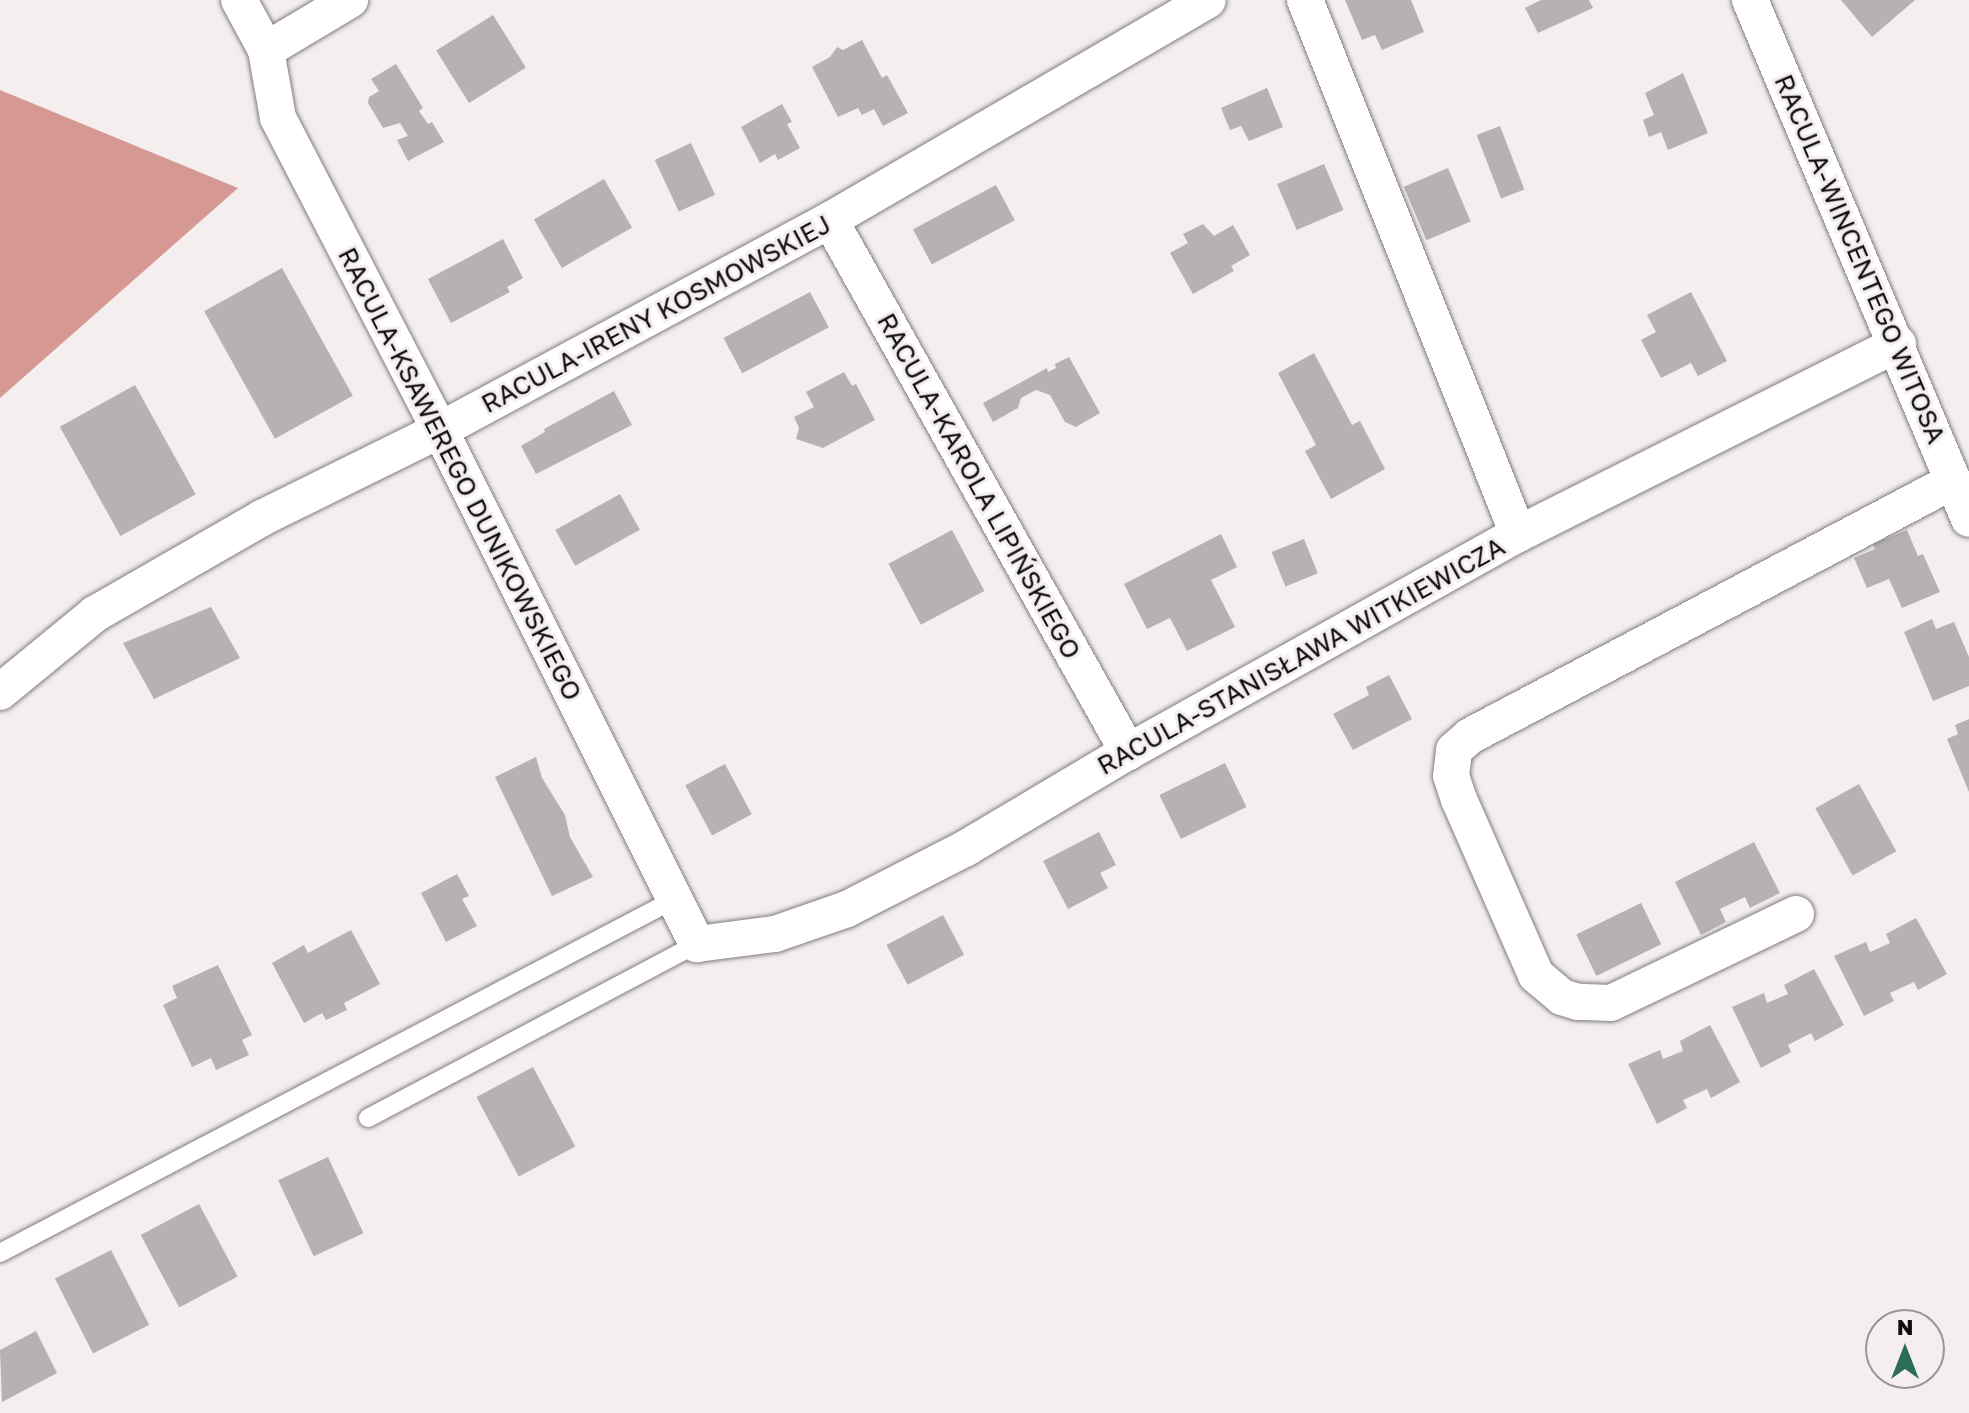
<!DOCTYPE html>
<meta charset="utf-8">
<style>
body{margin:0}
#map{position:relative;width:1969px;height:1413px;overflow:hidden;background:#f4eeee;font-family:"Golos Text",sans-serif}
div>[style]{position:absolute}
.forest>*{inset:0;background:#d59893}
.building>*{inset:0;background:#b7b1b1;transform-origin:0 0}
.roads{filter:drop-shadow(0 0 2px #817c7b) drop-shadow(0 0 2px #817c7b)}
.service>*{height:18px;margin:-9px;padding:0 9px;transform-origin:9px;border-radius:9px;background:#fff}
.minor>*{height:36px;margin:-18px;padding:0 18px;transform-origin:18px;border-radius:18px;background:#fff}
span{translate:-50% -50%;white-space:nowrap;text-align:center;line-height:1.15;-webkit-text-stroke:6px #f4eeee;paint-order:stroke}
.street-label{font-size:26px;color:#100f0e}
.north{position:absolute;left:1865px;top:1309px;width:80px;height:80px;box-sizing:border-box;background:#f4eeee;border:2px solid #999594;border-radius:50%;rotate:0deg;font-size:22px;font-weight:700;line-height:32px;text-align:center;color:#100f0e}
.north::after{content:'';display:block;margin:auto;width:28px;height:36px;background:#2b6c5b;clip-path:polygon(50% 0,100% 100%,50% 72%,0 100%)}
</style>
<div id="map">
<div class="forest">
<i style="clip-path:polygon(0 90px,238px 188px,0 398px)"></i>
</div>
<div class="building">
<i style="clip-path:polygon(1345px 0,1411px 0,1424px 32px,1382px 50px,1375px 35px,1362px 40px)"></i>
<i style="clip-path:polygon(1541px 0,1589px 0,1593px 8px,1538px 33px,1525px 8px)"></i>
<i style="clip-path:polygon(1841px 0,1915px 0,1872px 37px)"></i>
<i style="left:493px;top:15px;width:62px;height:67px;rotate:58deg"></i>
<i style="clip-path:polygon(862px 40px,882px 78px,887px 75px,908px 113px,883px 126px,874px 109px,862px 115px,858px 108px,838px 117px,812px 67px,830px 57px,837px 47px,843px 50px)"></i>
<i style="clip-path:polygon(396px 64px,423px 108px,419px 111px,428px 124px,432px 122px,444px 142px,408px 161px,397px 140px,408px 136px,400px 123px,383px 128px,368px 103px,369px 97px,379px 91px,371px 79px)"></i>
<i style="clip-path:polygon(1683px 73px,1708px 133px,1668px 150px,1661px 132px,1649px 137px,1643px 120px,1654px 115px,1645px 93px)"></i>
<i style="clip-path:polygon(1267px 88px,1283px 127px,1249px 141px,1241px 126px,1230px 130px,1221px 108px)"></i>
<i style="clip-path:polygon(782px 104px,792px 122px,787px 124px,800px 148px,778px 160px,775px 154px,760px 163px,741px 127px)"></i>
<i style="left:1500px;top:126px;width:68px;height:25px;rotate:69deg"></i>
<i style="left:691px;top:143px;width:57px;height:40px;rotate:65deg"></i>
<i style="left:1324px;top:164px;width:50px;height:51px;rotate:67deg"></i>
<i style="left:1448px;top:168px;width:58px;height:48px;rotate:67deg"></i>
<i style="left:604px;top:179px;width:56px;height:81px;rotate:60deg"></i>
<i style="left:996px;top:185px;width:40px;height:94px;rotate:62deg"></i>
<i style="clip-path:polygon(1203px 224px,1214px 236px,1233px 225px,1250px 255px,1231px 266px,1234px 271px,1193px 294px,1170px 253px,1188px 243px,1183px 234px)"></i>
<i style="clip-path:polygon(503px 239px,523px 278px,507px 287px,510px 292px,451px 323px,428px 279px)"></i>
<i style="left:282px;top:268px;width:146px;height:89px;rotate:61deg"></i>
<i style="left:810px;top:292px;width:40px;height:98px;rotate:62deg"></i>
<i style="clip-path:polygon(1691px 292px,1727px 361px,1698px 376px,1691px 363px,1661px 378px,1641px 340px,1656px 332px,1647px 315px)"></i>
<i style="clip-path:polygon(1314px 353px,1352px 425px,1360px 421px,1385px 469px,1331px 499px,1305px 451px,1316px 445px,1278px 373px)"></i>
<i style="clip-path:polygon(1069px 357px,1100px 413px,1076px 427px,1065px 422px,1050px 395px,1036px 390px,1021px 398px,1018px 408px,993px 422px,983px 403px,1047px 368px,1048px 372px,1056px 368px,1055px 364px)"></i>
<i style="clip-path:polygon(844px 372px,852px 386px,856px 384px,875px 420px,823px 448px,796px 439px,799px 428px,794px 417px,814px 407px,806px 392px)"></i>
<i style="left:135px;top:385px;width:125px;height:86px;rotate:61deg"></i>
<i style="clip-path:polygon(614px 391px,632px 425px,536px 474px,521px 446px,545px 432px,544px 429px)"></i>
<i style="left:620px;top:494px;width:41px;height:74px;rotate:61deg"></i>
<i style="left:952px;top:530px;width:69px;height:72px;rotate:62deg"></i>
<i style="clip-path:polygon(1907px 530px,1918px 556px,1923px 554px,1940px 592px,1902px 608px,1889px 579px,1867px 588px,1854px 558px,1875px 549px,1873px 544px)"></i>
<i style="clip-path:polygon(1221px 534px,1237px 567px,1211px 580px,1235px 627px,1187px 651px,1170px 618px,1147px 629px,1124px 584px)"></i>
<i style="left:1304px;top:539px;width:37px;height:35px;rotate:68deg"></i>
<i style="clip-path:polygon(211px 607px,240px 658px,154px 699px,123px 643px)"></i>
<i style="clip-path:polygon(1932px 619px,1936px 629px,1954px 622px,1969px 657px,1969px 686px,1933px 701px,1904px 632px)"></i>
<i style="clip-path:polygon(1389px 675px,1412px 719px,1353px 750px,1333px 714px,1369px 695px,1366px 687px)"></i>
<i style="clip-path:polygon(1969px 719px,1969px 792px,1947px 739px,1958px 734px,1955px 725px)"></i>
<i style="clip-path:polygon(536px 757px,542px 778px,565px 815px,570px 837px,593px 877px,552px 896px,495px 777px)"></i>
<i style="left:1225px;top:763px;width:49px;height:73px;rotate:64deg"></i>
<i style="left:725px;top:764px;width:57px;height:45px;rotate:62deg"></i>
<i style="left:1859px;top:784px;width:77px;height:50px;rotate:61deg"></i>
<i style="clip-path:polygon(1099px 832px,1116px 865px,1100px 873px,1108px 888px,1068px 909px,1043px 861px)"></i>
<i style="clip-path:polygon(1754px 842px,1780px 893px,1750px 908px,1745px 897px,1720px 909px,1726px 922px,1701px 935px,1675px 882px)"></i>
<i style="clip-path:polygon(457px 874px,469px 896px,462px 899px,477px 926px,446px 942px,421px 893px)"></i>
<i style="left:1641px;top:903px;width:46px;height:72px;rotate:64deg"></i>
<i style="left:943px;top:915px;width:45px;height:64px;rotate:62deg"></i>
<i style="clip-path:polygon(1916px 918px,1947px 974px,1918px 990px,1914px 982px,1890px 993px,1894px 1001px,1864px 1016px,1834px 956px,1866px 942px,1870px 952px,1890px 943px,1886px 934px)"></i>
<i style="clip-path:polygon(351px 930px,380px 984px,344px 1003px,347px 1010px,326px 1020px,322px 1013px,304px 1023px,272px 963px,304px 945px,308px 953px)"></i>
<i style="clip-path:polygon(218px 965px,252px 1035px,242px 1040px,249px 1055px,216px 1070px,211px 1058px,192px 1067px,163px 1005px,177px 998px,172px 986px)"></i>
<i style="clip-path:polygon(1814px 969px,1844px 1025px,1815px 1041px,1811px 1033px,1788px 1045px,1791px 1052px,1761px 1068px,1732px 1007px,1764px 993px,1767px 1003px,1788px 994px,1784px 985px)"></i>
<i style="clip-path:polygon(1710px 1025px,1740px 1082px,1711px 1098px,1707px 1089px,1683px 1100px,1687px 1108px,1657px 1124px,1628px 1064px,1660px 1050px,1663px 1059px,1683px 1051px,1680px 1041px)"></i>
<i style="left:533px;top:1067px;width:90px;height:64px;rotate:62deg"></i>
<i style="left:328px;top:1157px;width:84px;height:55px;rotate:65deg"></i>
<i style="left:199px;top:1204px;width:82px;height:66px;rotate:62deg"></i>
<i style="left:111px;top:1250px;width:84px;height:63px;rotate:63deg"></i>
<i style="clip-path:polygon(36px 1331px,57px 1373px,2px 1402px,0 1350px)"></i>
</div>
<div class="roads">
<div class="service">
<i style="left:368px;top:1118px;width:372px;rotate:-27.9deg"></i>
<i style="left:0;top:1253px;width:762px;rotate:-27.67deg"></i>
</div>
<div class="minor">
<i style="left:239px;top:0;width:57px;rotate:61.6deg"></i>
<i style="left:266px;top:50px;width:69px;rotate:80deg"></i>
<i style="left:278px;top:118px;width:352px;rotate:62.6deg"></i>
<i style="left:440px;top:430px;width:575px;rotate:63.43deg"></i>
<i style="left:697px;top:944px;width:79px;rotate:-7.3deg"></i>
<i style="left:775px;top:934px;width:76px;rotate:-19.1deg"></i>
<i style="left:847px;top:909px;width:134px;rotate:-27.1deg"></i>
<i style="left:966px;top:848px;width:188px;rotate:-30.7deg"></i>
<i style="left:1128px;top:752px;width:447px;rotate:-29.2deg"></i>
<i style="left:1518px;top:534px;width:425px;rotate:-26.6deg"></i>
<i style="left:1305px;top:0;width:575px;rotate:68.25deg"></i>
<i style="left:1750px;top:0;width:563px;rotate:67.12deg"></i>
<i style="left:266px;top:50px;width:98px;rotate:-30.8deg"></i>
<i style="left:830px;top:220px;width:610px;rotate:60.74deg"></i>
<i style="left:0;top:692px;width:123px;rotate:-39.4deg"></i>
<i style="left:95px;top:614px;width:193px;rotate:-29.9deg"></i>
<i style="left:262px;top:518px;width:199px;rotate:-26.3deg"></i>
<i style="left:440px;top:430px;width:443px;rotate:-28.3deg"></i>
<i style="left:830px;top:220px;width:437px;rotate:-30.2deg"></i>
<i style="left:1796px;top:914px;width:205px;rotate:154.3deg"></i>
<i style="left:1611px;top:1003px;width:33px;rotate:-178deg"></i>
<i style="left:1578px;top:1002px;width:17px;rotate:-163deg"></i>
<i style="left:1562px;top:997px;width:34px;rotate:-140deg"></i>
<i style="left:1536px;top:975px;width:191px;rotate:-113.7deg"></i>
<i style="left:1459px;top:800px;width:25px;rotate:-108deg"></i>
<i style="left:1451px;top:776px;width:26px;rotate:-83deg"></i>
<i style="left:1454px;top:750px;width:21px;rotate:-41deg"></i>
<i style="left:1470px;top:736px;width:546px;rotate:-27.83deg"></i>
</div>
</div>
<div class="street-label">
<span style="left:1860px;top:259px;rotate:67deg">RACULA-WINCENTEGO WITOSA</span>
<span style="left:656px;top:314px;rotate:-28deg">RACULA-IRENY KOSMOWSKIEJ</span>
<span style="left:460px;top:474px;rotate:63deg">RACULA-KSAWEREGO DUNIKOWSKIEGO</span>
<span style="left:979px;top:486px;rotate:61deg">RACULA-KAROLA LIPIŃSKIEGO</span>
<span style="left:1301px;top:656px;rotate:-29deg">RACULA-STANISŁAWA WITKIEWICZA</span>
</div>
<div class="north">N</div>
</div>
